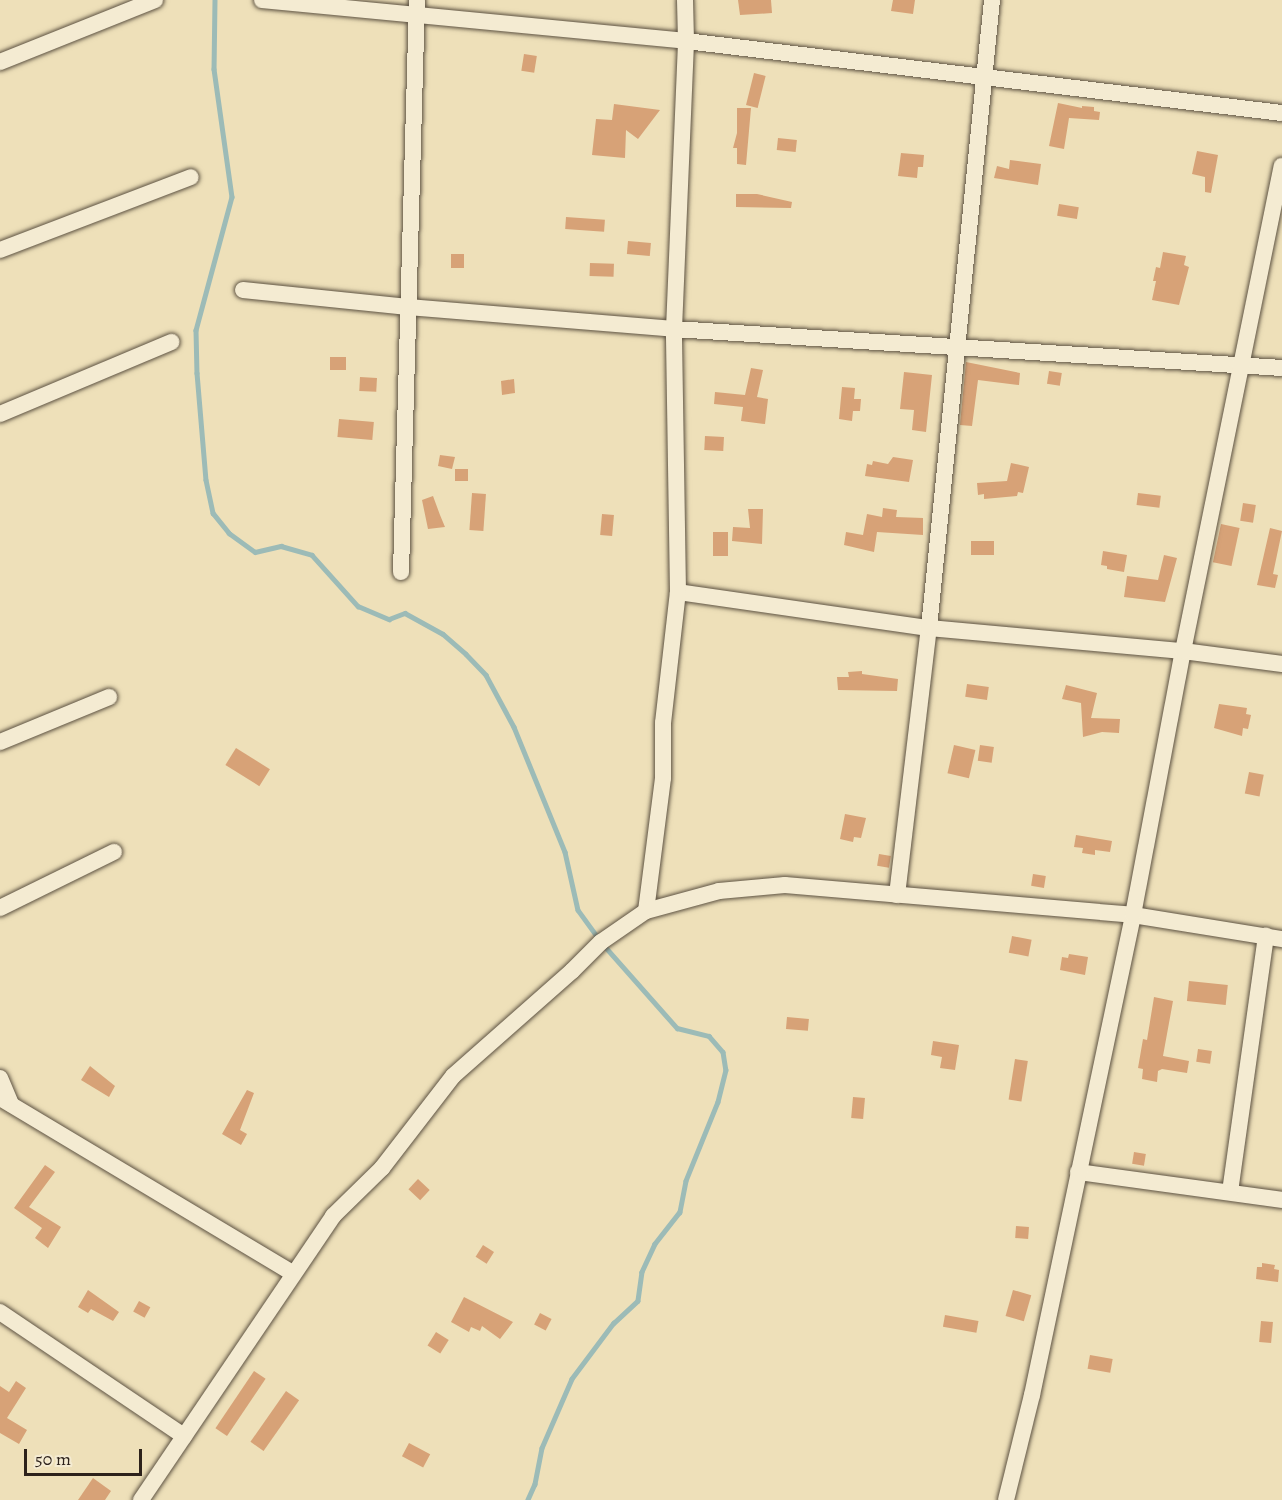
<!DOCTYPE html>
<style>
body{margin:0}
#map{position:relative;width:1282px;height:1500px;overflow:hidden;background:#eee0b9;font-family:Alegreya,serif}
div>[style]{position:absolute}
.stream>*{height:4.5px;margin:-2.25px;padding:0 2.25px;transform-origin:2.25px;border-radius:2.25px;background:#9cbbb7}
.building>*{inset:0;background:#d7a277;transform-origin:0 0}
.roads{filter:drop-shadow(0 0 2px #5d5242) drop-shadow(0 0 2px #5d5242)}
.street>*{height:16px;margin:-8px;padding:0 8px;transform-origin:8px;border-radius:8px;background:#f4ebd2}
span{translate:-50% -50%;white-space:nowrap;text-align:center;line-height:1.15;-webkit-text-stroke:4.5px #f4ebd2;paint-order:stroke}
.scale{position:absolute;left:24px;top:1449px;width:118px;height:27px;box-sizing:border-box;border:3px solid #2d221b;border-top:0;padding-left:8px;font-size:18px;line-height:21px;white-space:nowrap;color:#2d221b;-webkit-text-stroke:4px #f4ebd2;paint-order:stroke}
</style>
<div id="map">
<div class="stream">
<i style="left:215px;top:0;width:69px;rotate:90.8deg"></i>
<i style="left:214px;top:69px;width:129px;rotate:82deg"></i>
<i style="left:232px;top:197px;width:138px;rotate:105.1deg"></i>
<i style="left:196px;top:330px;width:43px;rotate:88.7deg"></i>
<i style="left:197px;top:373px;width:107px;rotate:85.2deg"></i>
<i style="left:206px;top:480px;width:34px;rotate:78deg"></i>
<i style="left:213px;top:513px;width:26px;rotate:51deg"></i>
<i style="left:229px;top:533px;width:32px;rotate:36deg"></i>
<i style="left:255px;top:552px;width:27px;rotate:-13deg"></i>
<i style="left:281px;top:546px;width:32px;rotate:16deg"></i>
<i style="left:312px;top:555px;width:69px;rotate:48deg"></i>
<i style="left:358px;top:606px;width:34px;rotate:23deg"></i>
<i style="left:389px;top:619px;width:17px;rotate:-21deg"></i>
<i style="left:405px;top:613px;width:43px;rotate:28.9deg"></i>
<i style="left:443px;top:634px;width:30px;rotate:41deg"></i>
<i style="left:466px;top:654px;width:29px;rotate:46deg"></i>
<i style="left:486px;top:675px;width:59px;rotate:61.7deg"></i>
<i style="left:514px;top:727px;width:135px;rotate:67.8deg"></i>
<i style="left:565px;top:852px;width:59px;rotate:77.4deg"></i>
<i style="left:578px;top:910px;width:39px;rotate:54deg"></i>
<i style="left:601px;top:942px;width:115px;rotate:48.5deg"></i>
<i style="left:677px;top:1028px;width:33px;rotate:14deg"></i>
<i style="left:709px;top:1036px;width:21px;rotate:49deg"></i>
<i style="left:723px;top:1052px;width:18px;rotate:81deg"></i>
<i style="left:726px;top:1070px;width:33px;rotate:104deg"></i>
<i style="left:718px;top:1102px;width:85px;rotate:112.1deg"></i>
<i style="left:686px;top:1181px;width:32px;rotate:101deg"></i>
<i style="left:680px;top:1212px;width:41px;rotate:128deg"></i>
<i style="left:655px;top:1244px;width:31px;rotate:115deg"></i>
<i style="left:642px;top:1272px;width:29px;rotate:98deg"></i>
<i style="left:638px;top:1301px;width:33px;rotate:137deg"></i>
<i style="left:614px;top:1323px;width:70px;rotate:126.9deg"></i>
<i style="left:572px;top:1379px;width:75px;rotate:113.5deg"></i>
<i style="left:542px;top:1448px;width:37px;rotate:101deg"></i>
<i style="left:535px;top:1484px;width:17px;rotate:114deg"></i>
</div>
<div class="building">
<i style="clip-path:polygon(738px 0,771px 0,772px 13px,740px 15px)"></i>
<i style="clip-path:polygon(893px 0,915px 0,913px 14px,891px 11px)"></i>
<i style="left:524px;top:54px;width:13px;height:17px;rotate:9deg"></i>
<i style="left:754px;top:73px;width:12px;height:33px;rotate:14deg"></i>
<i style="clip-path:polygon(1058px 103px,1082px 108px,1082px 106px,1094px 107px,1094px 111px,1100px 112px,1099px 120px,1069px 118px,1064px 149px,1049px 146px)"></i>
<i style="clip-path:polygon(614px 104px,660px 110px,638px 139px,626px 130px,625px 158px,592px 155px,596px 119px,612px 120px)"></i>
<i style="clip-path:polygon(737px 108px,751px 108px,746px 165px,737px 164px,737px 148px,733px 148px,737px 133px)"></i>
<i style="left:778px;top:138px;width:19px;height:12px;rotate:6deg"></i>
<i style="clip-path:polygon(1197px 151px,1218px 155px,1211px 193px,1205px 192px,1205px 177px,1192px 174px)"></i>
<i style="clip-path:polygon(901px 153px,924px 155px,923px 167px,918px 167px,917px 178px,898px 176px)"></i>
<i style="clip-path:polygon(1010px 160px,1041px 164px,1038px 185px,994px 178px,997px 166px,1009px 169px)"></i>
<i style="clip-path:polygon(736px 194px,757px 194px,792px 202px,791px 208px,736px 207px)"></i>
<i style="left:1059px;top:204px;width:20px;height:12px;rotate:9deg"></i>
<i style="left:566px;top:217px;width:39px;height:12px;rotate:4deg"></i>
<i style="left:628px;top:241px;width:23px;height:13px;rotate:5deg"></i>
<i style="clip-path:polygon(1163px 252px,1186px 256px,1184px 265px,1189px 267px,1179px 305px,1152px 300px,1156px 281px,1153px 281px,1156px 267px,1160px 268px)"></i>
<i style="left:451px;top:254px;width:13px;height:14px"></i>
<i style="left:590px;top:263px;width:24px;height:13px;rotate:2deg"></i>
<i style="left:330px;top:357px;width:16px;height:13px"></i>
<i style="clip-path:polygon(966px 362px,1020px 373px,1019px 385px,978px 380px,972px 426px,960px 425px)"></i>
<i style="clip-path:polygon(751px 368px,763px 370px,757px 397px,768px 399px,765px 424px,741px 421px,743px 407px,714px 404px,715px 392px,745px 395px)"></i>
<i style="left:1049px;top:371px;width:13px;height:13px;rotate:9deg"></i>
<i style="clip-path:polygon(904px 372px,932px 375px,926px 432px,912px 430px,914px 410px,900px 409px)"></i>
<i style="left:360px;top:377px;width:17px;height:14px;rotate:3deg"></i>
<i style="clip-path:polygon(514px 379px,515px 393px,502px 395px,501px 381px)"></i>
<i style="clip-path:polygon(842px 387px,855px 388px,854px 399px,861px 399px,860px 411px,853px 411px,852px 421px,839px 419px)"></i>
<i style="left:339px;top:419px;width:35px;height:18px;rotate:5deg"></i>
<i style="left:705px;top:436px;width:19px;height:14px;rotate:3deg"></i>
<i style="clip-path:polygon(440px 455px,455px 457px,452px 469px,438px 466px)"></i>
<i style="clip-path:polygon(893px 457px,913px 460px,909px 482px,865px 476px,867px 464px,872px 465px,873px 461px,888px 464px)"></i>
<i style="clip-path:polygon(1011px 463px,1029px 467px,1023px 493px,1018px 492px,1017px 496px,984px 499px,984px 494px,978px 495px,977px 483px,1007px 481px)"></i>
<i style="left:455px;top:469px;width:13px;height:12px"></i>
<i style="left:472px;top:493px;width:14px;height:37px;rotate:4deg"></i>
<i style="left:1138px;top:493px;width:23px;height:12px;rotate:7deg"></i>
<i style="clip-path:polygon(433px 496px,440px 515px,445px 527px,428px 529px,422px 500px)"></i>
<i style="left:1243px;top:503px;width:13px;height:18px;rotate:9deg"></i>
<i style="clip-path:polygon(883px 508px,897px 510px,896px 517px,923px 518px,923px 535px,877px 532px,874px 552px,844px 545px,846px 532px,863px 535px,867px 514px,882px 517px)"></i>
<i style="clip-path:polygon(748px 509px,763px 509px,762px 544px,732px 541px,733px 527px,750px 528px)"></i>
<i style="left:602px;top:514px;width:12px;height:21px;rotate:5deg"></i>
<i style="left:1221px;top:524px;width:19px;height:39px;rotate:12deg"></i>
<i style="clip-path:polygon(1270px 528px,1282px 531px,1273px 574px,1278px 575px,1275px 588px,1257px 585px)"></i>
<i style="left:713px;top:532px;width:15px;height:24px"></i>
<i style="left:971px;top:541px;width:23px;height:14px"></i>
<i style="clip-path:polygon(1103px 551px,1127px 555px,1124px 572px,1107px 569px,1107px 566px,1101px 565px)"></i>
<i style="clip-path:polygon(1164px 555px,1177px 558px,1165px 602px,1124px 597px,1127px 576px,1158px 580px)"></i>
<i style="clip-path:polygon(862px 671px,862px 674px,898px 679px,897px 691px,838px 690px,837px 677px,849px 677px,848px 672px)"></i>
<i style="left:967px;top:684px;width:22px;height:13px;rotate:8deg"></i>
<i style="clip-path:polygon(1066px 685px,1097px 693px,1091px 718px,1120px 719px,1119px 733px,1102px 732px,1083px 737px,1081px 703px,1062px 699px)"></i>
<i style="clip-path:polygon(1219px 704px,1247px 708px,1246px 714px,1251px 715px,1248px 729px,1243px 728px,1242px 736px,1214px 728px)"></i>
<i style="left:954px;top:745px;width:22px;height:29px;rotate:13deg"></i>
<i style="left:980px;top:745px;width:14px;height:16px;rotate:8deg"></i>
<i style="left:236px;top:748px;width:40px;height:20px;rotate:32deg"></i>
<i style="left:1249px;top:772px;width:15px;height:22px;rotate:11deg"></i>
<i style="clip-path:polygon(845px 814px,866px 818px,861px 838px,854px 837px,853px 842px,840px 839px)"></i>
<i style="clip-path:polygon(1076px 835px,1112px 841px,1110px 852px,1095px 850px,1095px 855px,1082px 853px,1083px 848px,1074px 847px)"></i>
<i style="left:879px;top:854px;width:12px;height:12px;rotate:9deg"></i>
<i style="left:1033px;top:874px;width:13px;height:12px;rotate:9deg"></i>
<i style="left:1012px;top:936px;width:20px;height:17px;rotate:11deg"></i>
<i style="clip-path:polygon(1069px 954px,1088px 957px,1085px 975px,1060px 970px,1062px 957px,1068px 958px)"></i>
<i style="left:1189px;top:981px;width:39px;height:20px;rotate:6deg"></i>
<i style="clip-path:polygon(1154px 997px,1173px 1001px,1163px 1056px,1189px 1061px,1187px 1073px,1162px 1069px,1158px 1071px,1157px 1082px,1142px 1079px,1143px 1069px,1138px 1068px,1143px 1039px,1147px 1040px)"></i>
<i style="left:787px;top:1017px;width:22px;height:12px;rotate:5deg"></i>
<i style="clip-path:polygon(933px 1041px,959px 1045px,955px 1070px,940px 1068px,942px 1057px,931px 1055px)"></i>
<i style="left:1198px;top:1049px;width:14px;height:13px;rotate:8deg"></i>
<i style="left:1015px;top:1059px;width:13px;height:41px;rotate:9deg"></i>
<i style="clip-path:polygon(90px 1066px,115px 1086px,109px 1097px,81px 1080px)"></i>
<i style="clip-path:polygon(247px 1090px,254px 1093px,240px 1130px,247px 1134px,241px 1145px,222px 1134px)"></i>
<i style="left:853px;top:1097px;width:12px;height:21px;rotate:5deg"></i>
<i style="left:1134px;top:1152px;width:12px;height:12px;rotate:9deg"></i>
<i style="clip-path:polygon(45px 1165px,55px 1172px,29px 1207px,61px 1227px,48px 1248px,35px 1238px,42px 1228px,14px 1208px)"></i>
<i style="left:418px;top:1179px;width:16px;height:14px;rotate:43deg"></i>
<i style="left:1016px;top:1226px;width:13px;height:12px;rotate:4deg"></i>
<i style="left:483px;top:1245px;width:13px;height:14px;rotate:32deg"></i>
<i style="clip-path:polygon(1262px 1263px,1275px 1265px,1274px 1269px,1279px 1270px,1278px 1282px,1256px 1279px,1257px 1267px,1262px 1267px)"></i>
<i style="clip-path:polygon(88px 1290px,119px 1312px,113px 1321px,91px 1309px,88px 1313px,78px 1307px)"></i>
<i style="left:1013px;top:1290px;width:19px;height:27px;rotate:16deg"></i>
<i style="clip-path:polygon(464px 1297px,513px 1322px,500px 1339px,482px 1326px,480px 1331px,471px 1327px,469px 1332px,451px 1322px)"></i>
<i style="left:139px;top:1301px;width:13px;height:12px;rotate:29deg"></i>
<i style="left:540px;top:1313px;width:13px;height:13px;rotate:27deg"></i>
<i style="left:945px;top:1315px;width:34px;height:12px;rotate:10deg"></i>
<i style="left:1261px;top:1321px;width:12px;height:21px;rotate:5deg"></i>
<i style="left:436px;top:1332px;width:15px;height:16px;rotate:32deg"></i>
<i style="left:1090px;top:1355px;width:23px;height:14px;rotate:10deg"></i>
<i style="left:254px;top:1371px;width:14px;height:69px;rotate:34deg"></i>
<i style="clip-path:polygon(16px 1381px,26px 1388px,7px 1418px,27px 1430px,19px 1444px,0 1433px,0 1386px,9px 1392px)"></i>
<i style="left:286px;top:1391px;width:16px;height:62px;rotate:35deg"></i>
<i style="left:409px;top:1443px;width:24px;height:15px;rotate:28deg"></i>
<i style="clip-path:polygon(93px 1478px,111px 1491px,105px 1500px,78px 1500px)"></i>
</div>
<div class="roads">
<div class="street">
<i style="left:262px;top:0;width:426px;rotate:5.5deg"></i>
<i style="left:686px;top:41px;width:600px;rotate:6.89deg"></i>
<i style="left:0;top:62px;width:167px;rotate:-21.8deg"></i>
<i style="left:0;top:250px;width:204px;rotate:-20.9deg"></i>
<i style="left:243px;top:290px;width:166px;rotate:5.9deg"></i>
<i style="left:408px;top:307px;width:267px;rotate:4.7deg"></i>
<i style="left:674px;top:329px;width:609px;rotate:3.67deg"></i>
<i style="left:0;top:414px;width:186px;rotate:-22.8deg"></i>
<i style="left:401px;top:572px;width:572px;rotate:-88.4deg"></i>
<i style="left:678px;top:592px;width:254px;rotate:8.2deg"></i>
<i style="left:929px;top:628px;width:255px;rotate:5.2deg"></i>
<i style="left:1183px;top:651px;width:100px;rotate:7.5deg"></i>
<i style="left:0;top:742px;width:118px;rotate:-22.4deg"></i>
<i style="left:897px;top:895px;width:269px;rotate:-83.2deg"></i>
<i style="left:929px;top:628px;width:631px;rotate:-84.27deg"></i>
<i style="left:0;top:908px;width:127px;rotate:-26.2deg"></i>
<i style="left:646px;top:911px;width:134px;rotate:-82.7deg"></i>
<i style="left:663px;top:778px;width:55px;rotate:-90deg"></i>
<i style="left:663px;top:723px;width:132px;rotate:-83.5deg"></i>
<i style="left:678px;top:592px;width:263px;rotate:-90.9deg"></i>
<i style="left:674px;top:329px;width:288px;rotate:-87.6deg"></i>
<i style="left:686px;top:41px;width:41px;rotate:-91.4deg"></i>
<i style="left:0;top:1078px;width:28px;rotate:67deg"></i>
<i style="left:0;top:1098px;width:340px;rotate:30.9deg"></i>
<i style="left:1078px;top:1172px;width:206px;rotate:7.8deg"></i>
<i style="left:1230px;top:1192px;width:259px;rotate:-82deg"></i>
<i style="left:0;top:1312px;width:222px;rotate:34deg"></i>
<i style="left:141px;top:1500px;width:343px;rotate:-55.9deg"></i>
<i style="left:333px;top:1216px;width:69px;rotate:-44.4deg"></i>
<i style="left:382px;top:1168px;width:116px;rotate:-52.3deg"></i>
<i style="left:453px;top:1076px;width:159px;rotate:-41.4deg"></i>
<i style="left:572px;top:971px;width:41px;rotate:-45deg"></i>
<i style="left:601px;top:942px;width:55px;rotate:-34.6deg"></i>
<i style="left:646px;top:911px;width:76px;rotate:-15.3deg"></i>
<i style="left:719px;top:891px;width:66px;rotate:-5.2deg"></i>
<i style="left:785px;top:885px;width:349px;rotate:4.9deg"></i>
<i style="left:1133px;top:915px;width:151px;rotate:9.2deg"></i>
<i style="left:1006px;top:1500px;width:108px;rotate:-76.1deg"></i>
<i style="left:1032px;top:1395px;width:491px;rotate:-78.1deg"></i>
<i style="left:1133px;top:915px;width:269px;rotate:-79.3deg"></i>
<i style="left:1183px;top:651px;width:495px;rotate:-78.5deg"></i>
</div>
</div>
<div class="scale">50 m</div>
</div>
